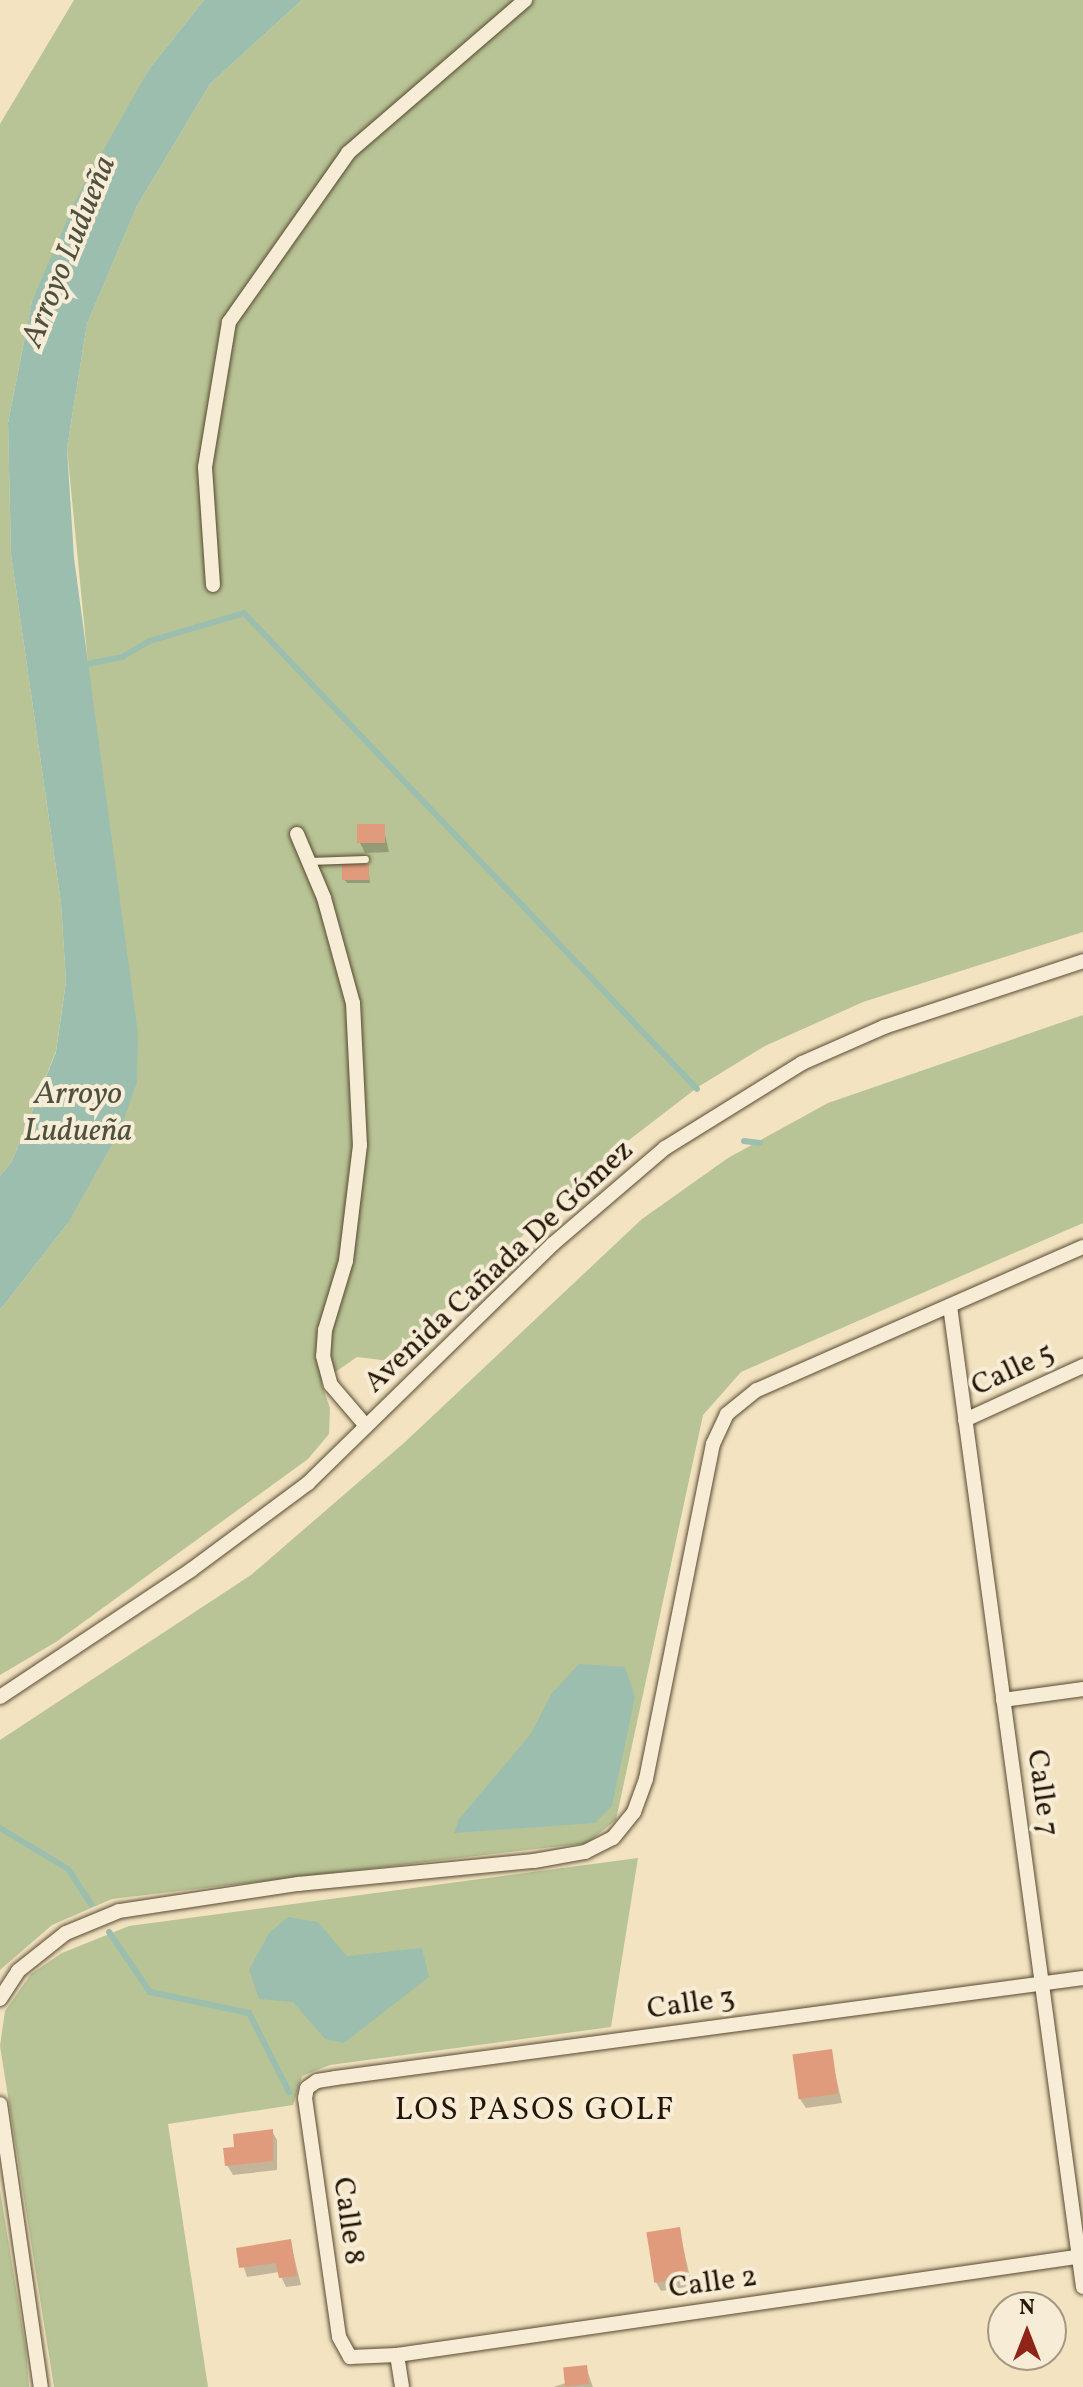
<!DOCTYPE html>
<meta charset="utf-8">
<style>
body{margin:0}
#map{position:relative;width:1083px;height:2387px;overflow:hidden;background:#f3e3c1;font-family:Vollkorn,serif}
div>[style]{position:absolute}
.green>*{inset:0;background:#b8c495}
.water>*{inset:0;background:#9cbeaf}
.shadow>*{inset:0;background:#0003}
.stream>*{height:6px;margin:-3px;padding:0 3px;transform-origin:3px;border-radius:3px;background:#9cbeaf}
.building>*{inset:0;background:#e09b7d;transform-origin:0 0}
.roads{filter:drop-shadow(0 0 2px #584a32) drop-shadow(0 0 2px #584a32)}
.service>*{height:7px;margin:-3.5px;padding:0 3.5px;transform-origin:3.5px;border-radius:3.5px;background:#f7edd7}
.minor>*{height:14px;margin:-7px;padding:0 7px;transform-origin:7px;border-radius:7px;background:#f7edd7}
span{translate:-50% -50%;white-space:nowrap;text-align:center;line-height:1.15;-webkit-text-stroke:8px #f7edd7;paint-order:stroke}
.street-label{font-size:30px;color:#251703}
.water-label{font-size:32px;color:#4f513f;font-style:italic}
.neighbourhood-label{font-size:32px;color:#251703;letter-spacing:2px}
.north{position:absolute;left:987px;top:2291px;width:80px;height:80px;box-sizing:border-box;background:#f7edd7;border:2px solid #a39782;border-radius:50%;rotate:0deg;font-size:22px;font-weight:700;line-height:32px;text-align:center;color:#251703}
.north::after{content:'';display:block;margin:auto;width:28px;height:36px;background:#8f2418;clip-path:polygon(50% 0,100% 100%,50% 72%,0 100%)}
</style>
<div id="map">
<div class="green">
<i style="clip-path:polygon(74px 0,204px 0,149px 69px,32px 301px,8px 423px,11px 554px,61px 903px,66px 981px,56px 1051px,12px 1161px,0 1176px,0 124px)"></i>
<i style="clip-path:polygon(302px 0,1083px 0,1083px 932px,863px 1002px,765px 1046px,698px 1087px,603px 1160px,389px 1361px,357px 1357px,321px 1382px,330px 1408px,329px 1434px,308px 1459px,56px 1642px,0 1675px,0 1310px,68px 1223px,88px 664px,67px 448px,87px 324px,137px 206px,210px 84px)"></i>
<i style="clip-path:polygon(1083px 1015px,1083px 1223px,741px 1372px,703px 1415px,616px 1820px,587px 1843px,112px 1899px,52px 1925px,0 1970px,0 1740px,251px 1575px,405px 1442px,642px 1219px,728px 1158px,828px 1103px)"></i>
<i style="clip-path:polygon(638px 1858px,611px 2027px,330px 2065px,302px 2076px,293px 2105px,168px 2124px,208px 2387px,54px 2387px,0 2046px,5px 2011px,31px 1974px,62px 1953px,129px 1926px)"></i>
<i style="clip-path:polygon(0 2190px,26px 2350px,29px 2387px,0 2387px)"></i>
</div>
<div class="water">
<i style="clip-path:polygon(204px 0,302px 0,210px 84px,137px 206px,87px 324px,67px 448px,74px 558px,138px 1034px,137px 1082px,120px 1130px,68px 1223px,0 1310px,0 1176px,12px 1161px,56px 1052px,66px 981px,61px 903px,11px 554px,8px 423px,32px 301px,75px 201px,149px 69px)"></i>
<i style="clip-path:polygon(579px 1664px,625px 1667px,635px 1697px,612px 1806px,595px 1823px,454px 1833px,459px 1819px,530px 1735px,552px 1693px)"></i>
<i style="clip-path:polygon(288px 1917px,318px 1922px,347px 1956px,422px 1948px,429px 1977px,344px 2043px,325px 2039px,293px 2002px,259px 1999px,249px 1970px,269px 1933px)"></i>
</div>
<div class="shadow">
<i style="clip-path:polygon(383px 826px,389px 852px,365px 853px,360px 843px)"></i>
<i style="clip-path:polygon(368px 866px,370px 883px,347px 883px,344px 879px)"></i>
<i style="clip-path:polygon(830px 2051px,842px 2103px,806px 2108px,800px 2099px)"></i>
<i style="clip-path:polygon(272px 2131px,277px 2140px,277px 2170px,233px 2175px,227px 2165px,237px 2149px)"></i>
<i style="clip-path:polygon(679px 2229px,692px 2286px,661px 2291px,656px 2282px)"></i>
<i style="clip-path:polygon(290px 2241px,301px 2285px,286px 2287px,279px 2272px,247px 2277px,238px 2249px)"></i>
<i style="clip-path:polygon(586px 2367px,593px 2387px,553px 2387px,566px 2383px)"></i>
</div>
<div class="stream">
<i style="left:82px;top:665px;width:41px;rotate:-11.3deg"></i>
<i style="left:122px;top:657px;width:32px;rotate:-30deg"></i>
<i style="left:150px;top:641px;width:98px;rotate:-16.6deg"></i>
<i style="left:244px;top:613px;width:657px;rotate:46.42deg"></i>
<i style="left:744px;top:1141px;width:16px;rotate:7deg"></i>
<i style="left:0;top:1828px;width:79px;rotate:31.1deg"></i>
<i style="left:68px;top:1869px;width:42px;rotate:56.7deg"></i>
<i style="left:109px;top:1932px;width:73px;rotate:55.7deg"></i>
<i style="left:150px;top:1992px;width:101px;rotate:12deg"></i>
<i style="left:249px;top:2013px;width:89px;rotate:63.1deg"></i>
</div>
<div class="building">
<i style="left:385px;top:824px;width:19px;height:28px;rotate:90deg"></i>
<i style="left:369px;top:864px;width:16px;height:27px;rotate:90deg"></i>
<i style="left:832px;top:2049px;width:45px;height:40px;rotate:82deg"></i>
<i style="clip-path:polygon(273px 2129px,273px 2161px,225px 2166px,223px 2148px,234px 2147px,233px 2134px)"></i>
<i style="left:680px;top:2227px;width:51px;height:34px;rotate:81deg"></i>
<i style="clip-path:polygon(291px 2239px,297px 2276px,279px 2278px,276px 2263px,239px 2268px,236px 2248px)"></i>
<i style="left:587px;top:2365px;width:19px;height:24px;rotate:84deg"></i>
</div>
<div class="roads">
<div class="service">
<i style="left:309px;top:861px;width:56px;rotate:-2deg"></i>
</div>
<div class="minor">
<i style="left:213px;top:585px;width:118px;rotate:-93.9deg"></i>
<i style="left:205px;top:467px;width:147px;rotate:-80.6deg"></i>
<i style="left:229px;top:322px;width:207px;rotate:-54.8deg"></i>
<i style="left:348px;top:153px;width:234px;rotate:-40.8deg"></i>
<i style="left:297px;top:834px;width:69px;rotate:67.1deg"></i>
<i style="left:324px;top:898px;width:109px;rotate:74.6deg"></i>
<i style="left:353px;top:1003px;width:142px;rotate:87.2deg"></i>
<i style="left:360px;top:1145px;width:117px;rotate:96.9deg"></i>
<i style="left:346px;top:1261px;width:72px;rotate:106.9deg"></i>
<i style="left:325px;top:1330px;width:26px;rotate:94deg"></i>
<i style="left:323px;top:1356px;width:30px;rotate:75deg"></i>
<i style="left:331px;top:1385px;width:54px;rotate:49.5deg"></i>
<i style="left:950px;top:1306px;width:990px;rotate:82.28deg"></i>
<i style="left:965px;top:1420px;width:130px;rotate:-24.6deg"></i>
<i style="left:0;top:1697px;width:229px;rotate:-33.6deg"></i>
<i style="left:191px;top:1570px;width:146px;rotate:-36.6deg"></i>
<i style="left:308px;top:1483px;width:342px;rotate:-44.3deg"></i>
<i style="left:553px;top:1244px;width:148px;rotate:-40.6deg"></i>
<i style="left:665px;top:1148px;width:161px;rotate:-31.8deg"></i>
<i style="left:802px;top:1063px;width:90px;rotate:-23.7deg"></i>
<i style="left:884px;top:1027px;width:210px;rotate:-18.3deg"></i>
<i style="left:1003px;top:1700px;width:81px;rotate:-7.8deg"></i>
<i style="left:1083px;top:1978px;width:754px;rotate:172.38deg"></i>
<i style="left:336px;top:2078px;width:19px;rotate:171deg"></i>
<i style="left:317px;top:2081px;width:12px;rotate:145deg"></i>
<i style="left:307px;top:2088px;width:10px;rotate:101deg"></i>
<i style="left:305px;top:2098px;width:241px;rotate:81.9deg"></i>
<i style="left:339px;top:2337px;width:23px;rotate:61deg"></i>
<i style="left:350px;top:2357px;width:47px;rotate:-2.4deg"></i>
<i style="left:397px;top:2355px;width:693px;rotate:-8.21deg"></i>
<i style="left:0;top:1999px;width:33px;rotate:-57deg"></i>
<i style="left:18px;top:1971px;width:61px;rotate:-38.4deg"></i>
<i style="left:66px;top:1933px;width:57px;rotate:-22.5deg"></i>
<i style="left:119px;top:1911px;width:181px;rotate:-8.6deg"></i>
<i style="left:298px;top:1884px;width:237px;rotate:-5.6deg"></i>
<i style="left:534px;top:1861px;width:52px;rotate:-10deg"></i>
<i style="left:585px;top:1852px;width:31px;rotate:-27deg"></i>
<i style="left:613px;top:1838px;width:33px;rotate:-51deg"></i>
<i style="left:634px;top:1812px;width:35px;rotate:-70deg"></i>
<i style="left:646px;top:1779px;width:342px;rotate:-78.7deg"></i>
<i style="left:713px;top:1444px;width:33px;rotate:-65deg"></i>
<i style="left:727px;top:1414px;width:38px;rotate:-39deg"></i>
<i style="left:757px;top:1390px;width:356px;rotate:-23.7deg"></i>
<i style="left:0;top:2104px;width:286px;rotate:81.8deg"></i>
<i style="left:397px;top:2355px;width:32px;rotate:81deg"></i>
</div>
</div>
<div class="street-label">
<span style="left:499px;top:1267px;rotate:-43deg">Avenida Cañada De Gómez</span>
<span style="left:1013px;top:1370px;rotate:-25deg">Calle 5</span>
<span style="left:1042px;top:1793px;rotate:82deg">Calle 7</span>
<span style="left:691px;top:2004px;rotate:-8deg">Calle 3</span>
<span style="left:348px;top:2221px;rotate:82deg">Calle 8</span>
<span style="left:713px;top:2283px;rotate:-8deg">Calle 2</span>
</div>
<div class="water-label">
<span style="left:70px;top:252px;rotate:-68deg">Arroyo Ludueña</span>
<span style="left:78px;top:1114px">Arroyo<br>Ludueña</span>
</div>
<div class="neighbourhood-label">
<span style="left:535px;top:2111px">LOS PASOS GOLF</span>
</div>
<div class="north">N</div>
</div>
